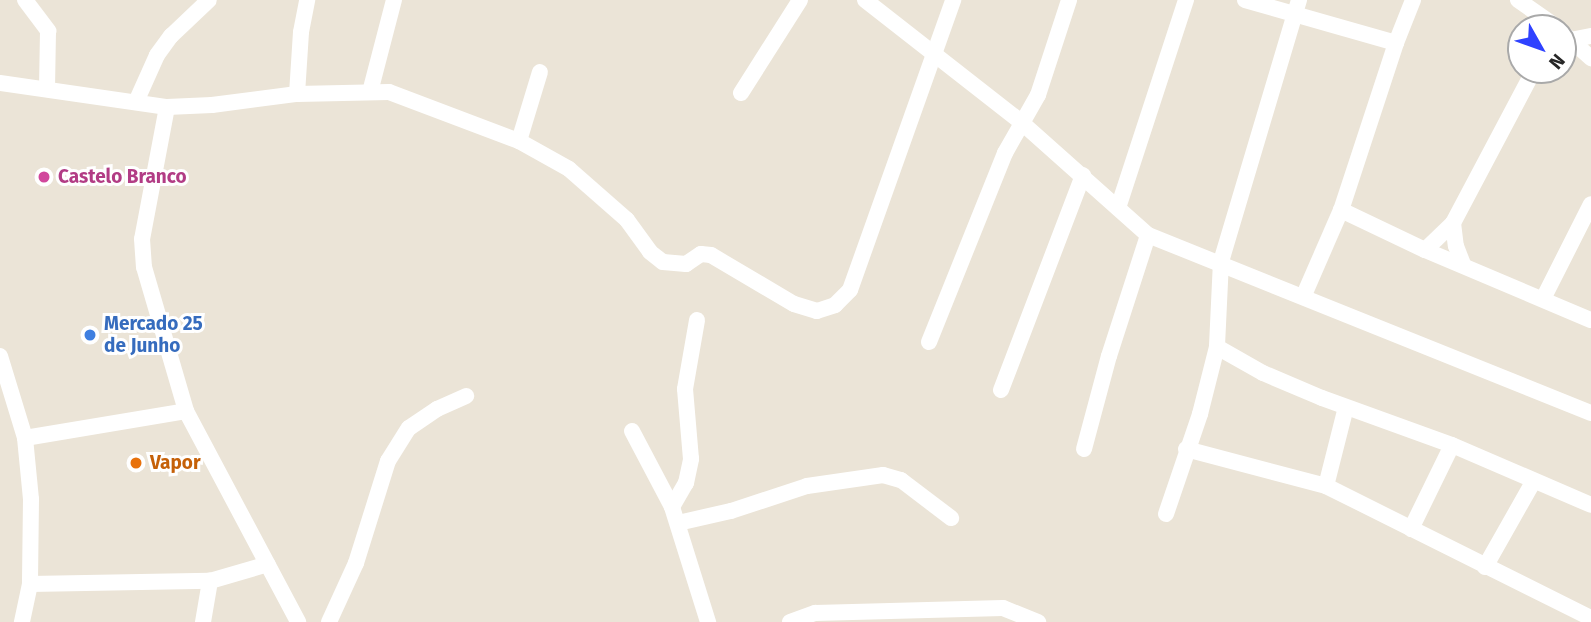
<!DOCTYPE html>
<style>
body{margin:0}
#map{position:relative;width:1591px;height:622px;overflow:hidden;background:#ebe4d7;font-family:"Fira Sans",sans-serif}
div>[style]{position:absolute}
.minor>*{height:16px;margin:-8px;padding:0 8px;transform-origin:8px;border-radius:8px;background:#fff}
.dots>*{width:19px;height:19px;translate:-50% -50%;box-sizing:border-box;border:4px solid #fff;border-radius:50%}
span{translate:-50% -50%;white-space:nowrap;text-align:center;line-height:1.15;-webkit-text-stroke:6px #fff;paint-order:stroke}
.hotel-label{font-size:19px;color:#b23c85;font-weight:700}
.left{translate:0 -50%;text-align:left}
.shop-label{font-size:19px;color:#366cbe;font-weight:700}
.food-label{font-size:19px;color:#c56008;font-weight:700}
.north{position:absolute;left:1507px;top:14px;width:70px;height:70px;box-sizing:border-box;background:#fff;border:2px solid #a9a9a9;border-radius:50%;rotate:130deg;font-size:19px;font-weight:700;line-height:28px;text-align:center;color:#272727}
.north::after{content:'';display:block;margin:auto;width:24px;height:32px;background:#2f42ff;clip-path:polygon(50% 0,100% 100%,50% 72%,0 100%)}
</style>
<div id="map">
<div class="minor">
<i style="left:25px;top:0;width:39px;rotate:53deg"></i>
<i style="left:48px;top:31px;width:57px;rotate:91deg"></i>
<i style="left:865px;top:0;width:198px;rotate:38deg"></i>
<i style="left:1021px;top:122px;width:170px;rotate:41.7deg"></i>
<i style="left:1148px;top:235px;width:477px;rotate:21.9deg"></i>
<i style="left:1245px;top:0;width:157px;rotate:15.9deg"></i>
<i style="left:1299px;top:0;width:272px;rotate:106.6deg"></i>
<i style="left:1221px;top:261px;width:86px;rotate:92.7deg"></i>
<i style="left:1217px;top:347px;width:53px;rotate:29.5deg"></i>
<i style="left:1263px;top:373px;width:64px;rotate:23deg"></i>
<i style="left:1322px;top:398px;width:138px;rotate:19.9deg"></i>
<i style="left:1452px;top:445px;width:151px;rotate:23.3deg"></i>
<i style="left:1413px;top:0;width:46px;rotate:111.6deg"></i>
<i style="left:1396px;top:43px;width:176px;rotate:108.2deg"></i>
<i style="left:1341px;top:210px;width:93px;rotate:25.5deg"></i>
<i style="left:1425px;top:250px;width:39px;rotate:-44deg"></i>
<i style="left:1453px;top:223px;width:173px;rotate:-62.1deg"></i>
<i style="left:1518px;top:0;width:49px;rotate:35deg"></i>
<i style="left:1563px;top:33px;width:38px;rotate:42deg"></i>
<i style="left:1565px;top:41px;width:26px;rotate:-11deg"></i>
<i style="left:0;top:83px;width:169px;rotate:8.2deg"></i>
<i style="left:167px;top:107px;width:45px;rotate:-2.5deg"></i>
<i style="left:212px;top:105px;width:86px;rotate:-7.4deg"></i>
<i style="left:297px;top:94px;width:92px;rotate:-1.2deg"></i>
<i style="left:389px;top:92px;width:139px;rotate:20.7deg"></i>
<i style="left:519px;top:141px;width:57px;rotate:29.2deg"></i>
<i style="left:569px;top:169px;width:77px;rotate:41.3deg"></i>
<i style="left:627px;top:220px;width:39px;rotate:54deg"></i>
<i style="left:650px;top:252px;width:16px;rotate:38deg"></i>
<i style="left:663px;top:262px;width:23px;rotate:5deg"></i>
<i style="left:686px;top:264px;width:18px;rotate:-34deg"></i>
<i style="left:701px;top:254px;width:10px;rotate:6deg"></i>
<i style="left:711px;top:255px;width:96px;rotate:30.6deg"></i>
<i style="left:794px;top:304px;width:24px;rotate:17deg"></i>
<i style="left:817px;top:311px;width:19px;rotate:-18deg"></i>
<i style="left:835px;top:305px;width:21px;rotate:-45deg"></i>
<i style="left:850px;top:290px;width:308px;rotate:-70.4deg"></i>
<i style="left:370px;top:92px;width:95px;rotate:-75.4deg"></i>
<i style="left:741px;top:93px;width:110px;rotate:-57.6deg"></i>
<i style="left:297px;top:94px;width:62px;rotate:-86.3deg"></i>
<i style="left:301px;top:32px;width:33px;rotate:-79deg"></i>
<i style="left:136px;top:102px;width:51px;rotate:-65.9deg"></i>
<i style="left:157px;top:55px;width:24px;rotate:-54deg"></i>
<i style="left:171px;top:36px;width:52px;rotate:-43.5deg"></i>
<i style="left:167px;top:107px;width:134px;rotate:100.7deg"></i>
<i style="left:142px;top:239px;width:28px;rotate:86deg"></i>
<i style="left:144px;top:267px;width:150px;rotate:73.7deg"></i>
<i style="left:519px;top:141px;width:72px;rotate:-73.1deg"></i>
<i style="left:1118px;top:208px;width:219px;rotate:-71.9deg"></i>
<i style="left:1453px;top:223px;width:23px;rotate:83deg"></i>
<i style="left:1456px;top:246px;width:19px;rotate:69deg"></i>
<i style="left:1425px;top:250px;width:180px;rotate:22.9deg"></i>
<i style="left:1304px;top:295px;width:93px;rotate:-66.5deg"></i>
<i style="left:1543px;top:299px;width:106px;rotate:-63.2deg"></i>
<i style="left:929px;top:342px;width:204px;rotate:-68.1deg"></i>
<i style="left:1005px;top:153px;width:67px;rotate:-60.4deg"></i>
<i style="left:1038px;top:95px;width:100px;rotate:-71.9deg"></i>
<i style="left:0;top:356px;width:86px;rotate:73deg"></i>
<i style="left:25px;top:438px;width:61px;rotate:84.4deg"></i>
<i style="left:31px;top:499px;width:85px;rotate:90.7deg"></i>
<i style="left:30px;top:584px;width:39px;rotate:102deg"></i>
<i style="left:1001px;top:390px;width:230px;rotate:-69.1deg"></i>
<i style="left:632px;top:431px;width:86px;rotate:62.2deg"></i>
<i style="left:672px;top:507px;width:121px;rotate:72.6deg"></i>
<i style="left:25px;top:438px;width:163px;rotate:-9.5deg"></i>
<i style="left:186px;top:411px;width:239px;rotate:62deg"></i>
<i style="left:1084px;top:449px;width:96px;rotate:-75deg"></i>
<i style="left:1109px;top:356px;width:127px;rotate:-72.1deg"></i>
<i style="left:1186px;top:449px;width:145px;rotate:14.8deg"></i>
<i style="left:1326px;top:486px;width:296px;rotate:26.5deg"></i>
<i style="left:1326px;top:486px;width:81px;rotate:-75.8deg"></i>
<i style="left:672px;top:507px;width:28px;rotate:-60deg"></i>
<i style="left:686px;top:483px;width:25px;rotate:-78deg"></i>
<i style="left:691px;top:459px;width:70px;rotate:-94.9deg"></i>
<i style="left:685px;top:389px;width:70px;rotate:-80.1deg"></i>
<i style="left:1166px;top:514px;width:106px;rotate:-71.2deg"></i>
<i style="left:1200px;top:414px;width:69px;rotate:-75.8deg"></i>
<i style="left:678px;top:523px;width:54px;rotate:-12.8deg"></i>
<i style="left:731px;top:511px;width:80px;rotate:-18.2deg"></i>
<i style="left:807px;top:486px;width:77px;rotate:-8.2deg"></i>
<i style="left:883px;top:475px;width:19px;rotate:16deg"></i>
<i style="left:901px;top:480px;width:63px;rotate:37.2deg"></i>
<i style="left:1411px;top:529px;width:93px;rotate:-64deg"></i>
<i style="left:1485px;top:567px;width:98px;rotate:-60.5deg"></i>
<i style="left:30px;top:584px;width:180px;rotate:-1deg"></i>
<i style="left:210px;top:581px;width:60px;rotate:-16.3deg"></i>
<i style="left:203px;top:622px;width:42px;rotate:-80.3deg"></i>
<i style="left:329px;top:622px;width:65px;rotate:-65.4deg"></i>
<i style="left:356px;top:563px;width:107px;rotate:-72.6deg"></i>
<i style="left:388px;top:461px;width:39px;rotate:-58deg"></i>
<i style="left:409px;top:428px;width:34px;rotate:-34deg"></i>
<i style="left:437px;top:409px;width:32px;rotate:-24deg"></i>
<i style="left:790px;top:622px;width:27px;rotate:-20deg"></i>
<i style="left:815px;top:613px;width:188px;rotate:-1.5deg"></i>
<i style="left:1003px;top:608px;width:38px;rotate:22deg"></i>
</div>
<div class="dots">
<i style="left:44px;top:177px;background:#d1479c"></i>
<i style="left:90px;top:335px;background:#3f7fe0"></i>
<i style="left:136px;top:463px;background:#e8710a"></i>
</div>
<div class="hotel-label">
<span class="left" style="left:58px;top:177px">Castelo Branco</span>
</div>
<div class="shop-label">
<span class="left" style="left:104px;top:335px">Mercado 25<br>de Junho</span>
</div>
<div class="food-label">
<span class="left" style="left:150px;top:463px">Vapor</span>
</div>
<div class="north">N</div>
</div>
